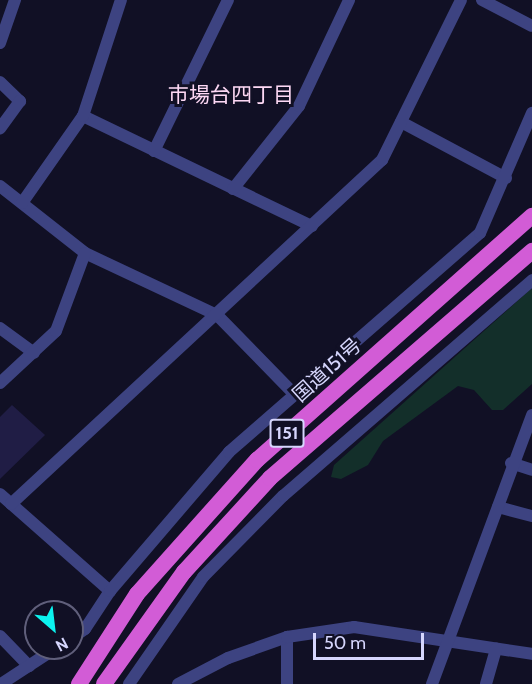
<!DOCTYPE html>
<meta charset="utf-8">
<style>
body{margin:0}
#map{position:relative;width:532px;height:684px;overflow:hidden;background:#111025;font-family:Cabin,"Noto Sans JP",sans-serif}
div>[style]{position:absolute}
.green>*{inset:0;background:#132f2a}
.building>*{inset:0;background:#201d45}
.minor>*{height:12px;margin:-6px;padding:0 6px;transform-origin:6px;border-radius:6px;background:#3d4381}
.trunk>*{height:16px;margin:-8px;padding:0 8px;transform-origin:8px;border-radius:8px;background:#d25cd6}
span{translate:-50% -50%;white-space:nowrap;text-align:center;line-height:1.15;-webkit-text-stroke:6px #111025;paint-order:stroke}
.shield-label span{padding:2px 4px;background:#111025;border:2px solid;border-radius:4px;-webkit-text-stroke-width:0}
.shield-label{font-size:18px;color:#d6d6fd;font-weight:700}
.street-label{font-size:20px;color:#d6d6fd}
.neighbourhood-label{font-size:21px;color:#fdd8f4}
.north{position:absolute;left:24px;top:600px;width:60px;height:60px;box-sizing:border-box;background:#111025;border:2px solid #605f7b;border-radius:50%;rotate:152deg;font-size:16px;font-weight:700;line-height:24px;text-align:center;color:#d6d6fd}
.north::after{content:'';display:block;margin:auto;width:21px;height:27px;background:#0cf3ef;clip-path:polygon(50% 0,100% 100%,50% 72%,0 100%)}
.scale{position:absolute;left:313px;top:633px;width:111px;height:27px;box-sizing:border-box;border:3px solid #d6d6fd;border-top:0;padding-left:8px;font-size:18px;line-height:21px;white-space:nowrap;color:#d6d6fd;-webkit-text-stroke:4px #111025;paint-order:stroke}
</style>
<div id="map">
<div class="green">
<i style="clip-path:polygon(532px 288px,532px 384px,503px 410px,492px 410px,474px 390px,458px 386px,383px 441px,368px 465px,341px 479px,331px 477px,334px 465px)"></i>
</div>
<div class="building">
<i style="clip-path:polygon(12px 405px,45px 435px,0 479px,0 417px)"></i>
</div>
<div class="minor">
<i style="left:482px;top:0;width:56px;rotate:27.5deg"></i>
<i style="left:0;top:43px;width:46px;rotate:-70.8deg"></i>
<i style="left:0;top:82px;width:28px;rotate:44deg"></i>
<i style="left:20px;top:101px;width:34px;rotate:126deg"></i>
<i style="left:83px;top:116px;width:254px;rotate:25.7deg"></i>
<i style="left:401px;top:122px;width:119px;rotate:28.1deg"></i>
<i style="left:154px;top:151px;width:168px;rotate:-63.9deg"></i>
<i style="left:0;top:186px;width:108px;rotate:38.2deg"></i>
<i style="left:85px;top:253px;width:146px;rotate:25.2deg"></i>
<i style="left:217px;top:315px;width:109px;rotate:45.7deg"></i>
<i style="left:233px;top:189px;width:106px;rotate:-51.5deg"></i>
<i style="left:299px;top:106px;width:117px;rotate:-64.7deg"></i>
<i style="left:22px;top:203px;width:106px;rotate:-55deg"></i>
<i style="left:83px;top:116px;width:122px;rotate:-71.9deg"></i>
<i style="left:0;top:328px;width:42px;rotate:36.3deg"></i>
<i style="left:0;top:383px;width:76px;rotate:-42.9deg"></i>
<i style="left:56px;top:331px;width:83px;rotate:-69.6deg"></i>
<i style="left:511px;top:463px;width:22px;rotate:18deg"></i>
<i style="left:0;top:494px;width:147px;rotate:41.4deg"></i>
<i style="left:11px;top:504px;width:506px;rotate:-42.84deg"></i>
<i style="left:382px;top:160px;width:178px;rotate:-63.7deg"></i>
<i style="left:498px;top:507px;width:35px;rotate:15deg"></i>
<i style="left:0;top:636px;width:42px;rotate:46deg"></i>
<i style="left:287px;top:637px;width:47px;rotate:90deg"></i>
<i style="left:72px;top:638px;width:16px;rotate:-35deg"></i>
<i style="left:85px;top:629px;width:45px;rotate:-56.7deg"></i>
<i style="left:110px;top:591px;width:183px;rotate:-49.4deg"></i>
<i style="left:229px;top:452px;width:333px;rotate:-41.1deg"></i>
<i style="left:480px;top:233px;width:131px;rotate:-66.6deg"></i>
<i style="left:1px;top:684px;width:66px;rotate:-33.2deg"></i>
<i style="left:129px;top:684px;width:130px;rotate:-55.3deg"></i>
<i style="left:203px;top:577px;width:114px;rotate:-45.4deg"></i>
<i style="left:283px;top:496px;width:330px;rotate:-40.9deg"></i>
<i style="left:178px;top:684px;width:56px;rotate:-27.5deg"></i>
<i style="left:228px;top:658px;width:63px;rotate:-19.6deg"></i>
<i style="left:287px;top:637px;width:68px;rotate:-8.5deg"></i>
<i style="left:354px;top:627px;width:180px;rotate:8.6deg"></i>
<i style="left:432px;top:684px;width:287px;rotate:-69.6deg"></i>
<i style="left:486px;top:684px;width:37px;rotate:-74deg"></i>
</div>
<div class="trunk">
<i style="left:79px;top:684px;width:107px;rotate:-57.2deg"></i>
<i style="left:137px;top:594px;width:180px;rotate:-48.2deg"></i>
<i style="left:257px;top:460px;width:368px;rotate:-41.6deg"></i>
<i style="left:104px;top:684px;width:138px;rotate:-54.5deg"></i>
<i style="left:184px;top:572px;width:127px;rotate:-47.5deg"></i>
<i style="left:270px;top:478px;width:347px;rotate:-40.9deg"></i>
</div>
<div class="shield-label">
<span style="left:287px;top:433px">151</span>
</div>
<div class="street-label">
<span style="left:327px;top:370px;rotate:-42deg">国道151号</span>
</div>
<div class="neighbourhood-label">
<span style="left:231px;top:95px">市場台四丁目</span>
</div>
<div class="north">N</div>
<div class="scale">50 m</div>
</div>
